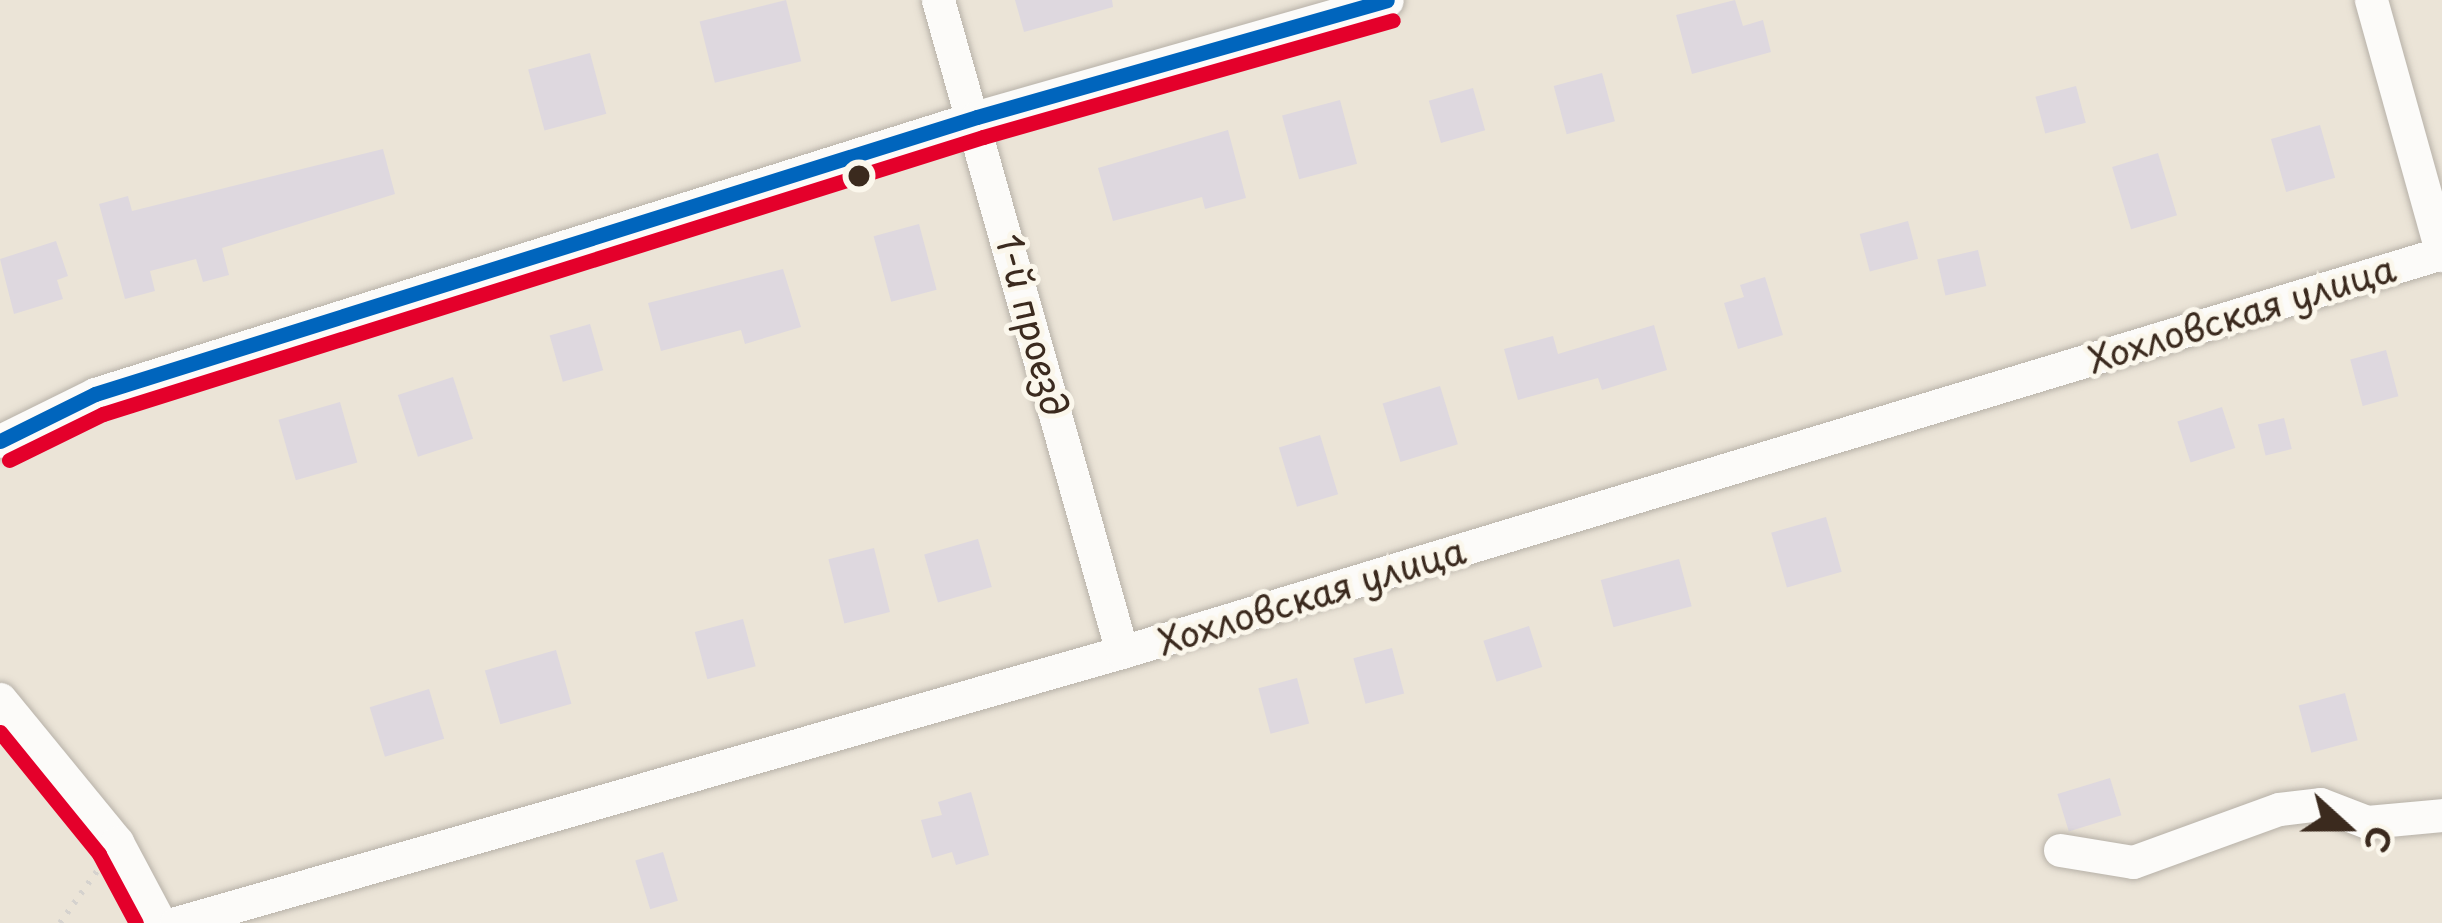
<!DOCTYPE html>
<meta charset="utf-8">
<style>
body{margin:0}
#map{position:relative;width:2442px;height:923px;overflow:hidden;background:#ebe4d7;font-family:"Playpen Sans",sans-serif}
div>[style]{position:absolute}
.building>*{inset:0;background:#ded8df;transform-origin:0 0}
.path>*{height:6px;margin-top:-3px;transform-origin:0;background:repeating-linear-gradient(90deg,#d5d2ce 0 3px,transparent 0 12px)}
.roads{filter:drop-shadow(0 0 3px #b7b1a8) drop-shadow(0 0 3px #b7b1a8)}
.street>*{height:33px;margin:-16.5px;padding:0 16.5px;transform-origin:16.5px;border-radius:16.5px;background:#fcfbf9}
.bus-1>*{height:15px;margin:-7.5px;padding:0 7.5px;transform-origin:7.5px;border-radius:7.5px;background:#0065bd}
.bus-2>*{height:15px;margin:-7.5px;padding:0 7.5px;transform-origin:7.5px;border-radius:7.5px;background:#e4002b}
.dots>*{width:33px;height:33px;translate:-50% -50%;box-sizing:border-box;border:6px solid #fbf7ec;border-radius:50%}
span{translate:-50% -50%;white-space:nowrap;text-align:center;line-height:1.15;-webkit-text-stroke:10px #fbf7ec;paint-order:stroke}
.street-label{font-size:36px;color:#3b2a1e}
.north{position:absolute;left:2286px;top:767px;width:120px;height:120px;-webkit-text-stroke:9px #fbf7ec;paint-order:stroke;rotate:111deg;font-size:33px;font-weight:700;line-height:48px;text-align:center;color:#3b2a1e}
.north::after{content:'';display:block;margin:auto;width:42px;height:54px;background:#3b2a1e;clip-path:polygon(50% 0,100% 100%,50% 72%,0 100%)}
</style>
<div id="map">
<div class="building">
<i style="left:786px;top:0;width:63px;height:89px;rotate:76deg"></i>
<i style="clip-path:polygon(1015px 0,1112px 0,1113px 7px,1024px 32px)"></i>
<i style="clip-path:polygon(1735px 0,1743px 26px,1763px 20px,1771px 52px,1692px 74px,1676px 15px)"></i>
<i style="left:590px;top:53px;width:63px;height:64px;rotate:75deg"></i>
<i style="left:1602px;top:73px;width:50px;height:50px;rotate:75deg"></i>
<i style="left:2076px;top:86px;width:38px;height:42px;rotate:75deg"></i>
<i style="left:1473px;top:88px;width:44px;height:46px;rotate:74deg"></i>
<i style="left:1340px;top:100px;width:66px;height:60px;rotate:75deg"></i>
<i style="left:2320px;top:125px;width:55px;height:51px;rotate:74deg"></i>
<i style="clip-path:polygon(1228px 130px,1246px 198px,1205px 209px,1202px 197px,1113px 221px,1098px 168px)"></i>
<i style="clip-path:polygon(383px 149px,395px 194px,222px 248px,229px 275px,203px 282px,196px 259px,150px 271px,155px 291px,125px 299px,99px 204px,128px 196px,132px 211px)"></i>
<i style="left:2158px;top:153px;width:65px;height:48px;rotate:73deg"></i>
<i style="left:1908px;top:221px;width:39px;height:50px;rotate:75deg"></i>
<i style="left:919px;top:224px;width:68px;height:47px;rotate:75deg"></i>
<i style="clip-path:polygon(56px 241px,68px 276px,57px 280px,63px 299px,14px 314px,0 259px)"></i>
<i style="left:1978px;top:250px;width:37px;height:42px;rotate:77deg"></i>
<i style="clip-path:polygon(783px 269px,801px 327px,745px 344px,741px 330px,661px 351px,648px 303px)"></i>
<i style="clip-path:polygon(1765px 277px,1783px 335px,1738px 349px,1724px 303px,1744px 297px,1740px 285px)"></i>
<i style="left:590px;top:324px;width:48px;height:42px;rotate:74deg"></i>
<i style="clip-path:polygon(1654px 325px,1667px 370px,1602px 390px,1598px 378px,1518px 400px,1504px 349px,1553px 336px,1558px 354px)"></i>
<i style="left:2386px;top:350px;width:48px;height:37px;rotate:75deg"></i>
<i style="left:453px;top:377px;width:65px;height:58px;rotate:72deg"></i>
<i style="left:1440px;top:386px;width:61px;height:60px;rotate:73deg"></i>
<i style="left:340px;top:402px;width:63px;height:64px;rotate:74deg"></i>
<i style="left:2222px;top:407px;width:43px;height:47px;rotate:72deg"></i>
<i style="left:2284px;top:418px;width:32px;height:27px;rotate:76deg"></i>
<i style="left:1320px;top:435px;width:62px;height:43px;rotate:73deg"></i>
<i style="left:1826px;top:517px;width:57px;height:57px;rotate:74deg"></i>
<i style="left:978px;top:539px;width:50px;height:56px;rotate:74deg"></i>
<i style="left:874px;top:548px;width:66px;height:47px;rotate:76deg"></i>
<i style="left:1679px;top:559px;width:49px;height:81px;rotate:75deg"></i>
<i style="left:743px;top:619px;width:49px;height:50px;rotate:75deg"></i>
<i style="left:1529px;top:626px;width:43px;height:48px;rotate:72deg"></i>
<i style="left:1392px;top:648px;width:47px;height:40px;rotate:75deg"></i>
<i style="left:556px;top:650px;width:56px;height:74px;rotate:74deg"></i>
<i style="left:1297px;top:678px;width:47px;height:40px;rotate:75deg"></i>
<i style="left:429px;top:689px;width:52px;height:62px;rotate:73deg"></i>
<i style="left:2345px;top:693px;width:49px;height:48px;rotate:75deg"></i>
<i style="left:2110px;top:778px;width:39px;height:55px;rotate:73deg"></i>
<i style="clip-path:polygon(971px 792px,989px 855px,956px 865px,952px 852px,932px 858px,921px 820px,942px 815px,938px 802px)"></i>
<i style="left:663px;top:852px;width:51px;height:29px;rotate:73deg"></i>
</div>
<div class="path">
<i style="left:60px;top:923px;width:69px;rotate:-54.5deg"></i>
</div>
<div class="roads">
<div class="street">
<i style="left:938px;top:0;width:677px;rotate:74.24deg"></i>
<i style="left:2371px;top:0;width:265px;rotate:74.4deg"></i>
<i style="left:0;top:441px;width:106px;rotate:-26.3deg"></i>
<i style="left:95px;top:394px;width:924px;rotate:-17.44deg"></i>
<i style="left:977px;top:117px;width:426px;rotate:-15.9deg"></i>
<i style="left:0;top:699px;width:185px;rotate:50.7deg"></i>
<i style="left:117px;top:842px;width:92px;rotate:62deg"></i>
<i style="left:2060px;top:850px;width:74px;rotate:9.3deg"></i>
<i style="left:2133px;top:862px;width:155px;rotate:-20deg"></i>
<i style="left:2279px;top:809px;width:41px;rotate:-7deg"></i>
<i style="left:2320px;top:804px;width:50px;rotate:21deg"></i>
<i style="left:2367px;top:822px;width:75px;rotate:-5.3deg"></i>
<i style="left:176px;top:923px;width:984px;rotate:-15.99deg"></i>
<i style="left:1122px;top:652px;width:1379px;rotate:-16.82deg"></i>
</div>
</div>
<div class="bus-1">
<i style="left:0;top:441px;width:106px;rotate:-26.3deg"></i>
<i style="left:95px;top:394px;width:924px;rotate:-17.44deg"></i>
<i style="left:977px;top:117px;width:426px;rotate:-15.9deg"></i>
</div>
<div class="bus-2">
<i style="left:9px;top:460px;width:105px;rotate:-26.1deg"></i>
<i style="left:103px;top:414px;width:923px;rotate:-17.47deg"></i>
<i style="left:983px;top:137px;width:426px;rotate:-15.9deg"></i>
<i style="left:0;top:732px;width:157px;rotate:50.9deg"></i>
<i style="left:99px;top:854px;width:78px;rotate:61.8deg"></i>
</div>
<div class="dots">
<i style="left:859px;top:176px;background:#3b2a1e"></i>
</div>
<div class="street-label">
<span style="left:2241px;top:313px;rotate:-17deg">Хохловская улица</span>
<span style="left:1033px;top:325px;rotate:75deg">1-й проезд</span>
<span style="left:1311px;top:595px;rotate:-17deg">Хохловская улица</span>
</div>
<div class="north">С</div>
</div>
